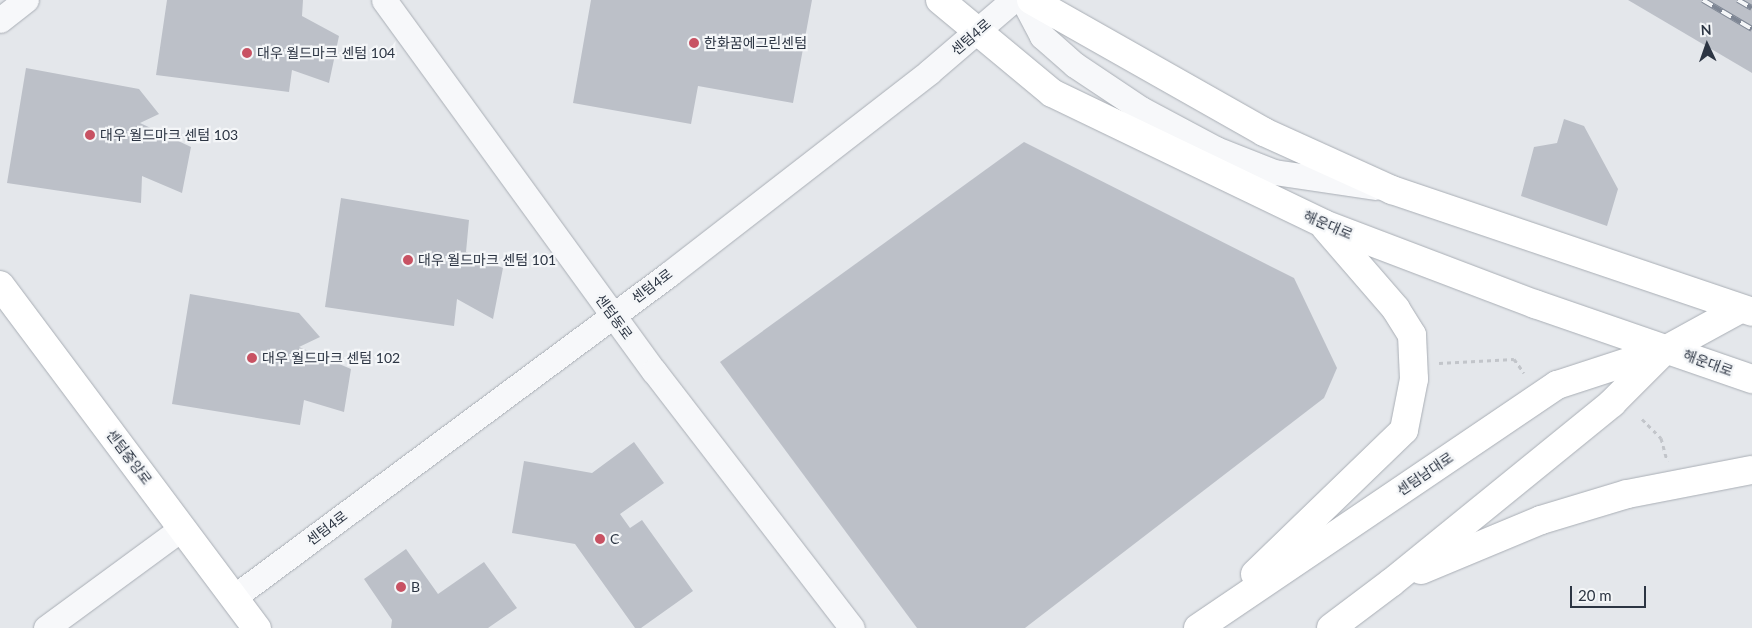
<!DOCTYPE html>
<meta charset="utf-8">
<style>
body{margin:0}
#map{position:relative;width:1752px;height:628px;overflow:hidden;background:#e4e7eb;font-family:Lato,"Noto Sans KR",sans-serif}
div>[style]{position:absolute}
.building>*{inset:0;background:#bcc0c8}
.path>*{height:3px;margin-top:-1.5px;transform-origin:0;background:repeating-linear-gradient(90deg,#c2c5ca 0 4px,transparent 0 8px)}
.roads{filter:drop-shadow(0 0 1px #a9aeb5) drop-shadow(0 0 1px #a9aeb5)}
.minor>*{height:25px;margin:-12.5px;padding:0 12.5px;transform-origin:12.5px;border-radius:12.5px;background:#f7f8fa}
.major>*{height:28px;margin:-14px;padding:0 14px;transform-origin:14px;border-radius:14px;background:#fff}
.rail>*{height:5.5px;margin-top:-2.75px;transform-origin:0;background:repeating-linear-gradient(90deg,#f4f6f8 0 11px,#7e8694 0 22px);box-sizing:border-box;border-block:1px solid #7e8694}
.dots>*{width:14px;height:14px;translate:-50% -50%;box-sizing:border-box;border:2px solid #f4f6f8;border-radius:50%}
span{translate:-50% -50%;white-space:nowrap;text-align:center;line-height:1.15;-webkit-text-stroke:4.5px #f4f6f8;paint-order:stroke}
.street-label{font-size:14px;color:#2c3543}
.poi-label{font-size:14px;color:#2c3543}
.left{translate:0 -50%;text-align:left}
.north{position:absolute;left:1682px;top:20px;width:50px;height:50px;-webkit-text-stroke:4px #f4f6f8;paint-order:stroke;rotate:357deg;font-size:14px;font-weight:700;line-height:20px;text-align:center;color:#2c3543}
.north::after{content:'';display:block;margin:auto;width:18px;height:22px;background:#2c3543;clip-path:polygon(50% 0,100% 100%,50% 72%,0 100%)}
.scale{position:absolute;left:1570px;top:586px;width:76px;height:22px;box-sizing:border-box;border:2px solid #2c3543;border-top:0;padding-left:6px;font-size:15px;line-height:18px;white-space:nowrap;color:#2c3543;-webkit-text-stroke:4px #f4f6f8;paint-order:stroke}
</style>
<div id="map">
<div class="building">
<i style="clip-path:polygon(167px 0,303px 0,302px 16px,339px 36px,329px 83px,292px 70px,289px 92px,156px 75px)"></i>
<i style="clip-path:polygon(591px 0,812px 0,793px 103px,698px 86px,691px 124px,573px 103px)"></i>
<i style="clip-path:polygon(1628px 0,1752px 0,1752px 73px)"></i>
<i style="clip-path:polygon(26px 68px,139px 89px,159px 114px,140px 123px,191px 147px,182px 193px,142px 176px,141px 203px,7px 183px)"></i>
<i style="clip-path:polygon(1564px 119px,1584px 126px,1618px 189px,1607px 226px,1521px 196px,1534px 147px,1557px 143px)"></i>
<i style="clip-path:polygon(1024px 142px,1294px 278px,1337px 368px,1324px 398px,1025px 628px,917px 628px,720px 362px)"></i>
<i style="clip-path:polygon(341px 198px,469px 220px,466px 252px,503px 268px,493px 319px,457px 299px,454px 326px,325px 307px)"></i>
<i style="clip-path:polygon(190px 294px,299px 313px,320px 337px,299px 347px,351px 369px,344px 412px,304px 400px,300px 425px,172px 404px)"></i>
<i style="clip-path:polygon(634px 442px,664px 483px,620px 514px,630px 528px,642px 520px,693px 591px,641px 628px,635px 628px,575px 544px,512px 533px,524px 461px,592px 473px)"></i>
<i style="clip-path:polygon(406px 549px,438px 594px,484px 562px,517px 608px,488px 628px,391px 628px,392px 620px,364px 579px)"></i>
</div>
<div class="path">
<i style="left:1439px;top:363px;width:75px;rotate:-3.1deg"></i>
<i style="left:1514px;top:359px;width:17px;rotate:54deg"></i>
<i style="left:1642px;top:419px;width:27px;rotate:45deg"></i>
<i style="left:1661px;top:438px;width:24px;rotate:75deg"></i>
</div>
<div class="roads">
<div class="minor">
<i style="left:384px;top:0;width:459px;rotate:54deg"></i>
<i style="left:654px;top:371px;width:324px;rotate:52.4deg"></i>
<i style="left:1023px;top:0;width:41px;rotate:62.2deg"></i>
<i style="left:1042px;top:36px;width:44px;rotate:41.3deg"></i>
<i style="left:1075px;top:65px;width:79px;rotate:33.7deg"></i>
<i style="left:1141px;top:109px;width:85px;rotate:28.1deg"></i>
<i style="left:1216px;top:149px;width:62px;rotate:21.6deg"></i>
<i style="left:1274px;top:172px;width:102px;rotate:8.4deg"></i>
<i style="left:0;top:20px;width:33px;rotate:-38deg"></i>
<i style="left:234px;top:597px;width:542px;rotate:-36.59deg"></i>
<i style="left:669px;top:274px;width:329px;rotate:-37.8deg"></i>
<i style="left:929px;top:72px;width:111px;rotate:-40.6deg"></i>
<i style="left:46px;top:628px;width:169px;rotate:-36.3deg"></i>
</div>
<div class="major">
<i style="left:940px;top:0;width:146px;rotate:39.7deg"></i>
<i style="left:1052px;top:93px;width:302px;rotate:25.7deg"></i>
<i style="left:1324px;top:224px;width:226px;rotate:20.8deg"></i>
<i style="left:1535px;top:304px;width:230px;rotate:19.1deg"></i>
<i style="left:1031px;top:0;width:268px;rotate:29.5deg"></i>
<i style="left:1264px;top:132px;width:141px;rotate:24.4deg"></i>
<i style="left:1392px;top:190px;width:380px;rotate:18.7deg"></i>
<i style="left:0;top:285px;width:429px;rotate:53.2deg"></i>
<i style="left:1421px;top:570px;width:130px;rotate:-22.6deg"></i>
<i style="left:1541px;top:520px;width:90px;rotate:-16.8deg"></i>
<i style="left:1627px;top:494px;width:127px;rotate:-10.9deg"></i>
<i style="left:1255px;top:574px;width:207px;rotate:-44deg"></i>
<i style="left:1404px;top:430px;width:52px;rotate:-78.9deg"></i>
<i style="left:1414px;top:379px;width:44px;rotate:-92.6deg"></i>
<i style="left:1412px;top:335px;width:31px;rotate:-122deg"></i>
<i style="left:1396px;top:309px;width:108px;rotate:-130.9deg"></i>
<i style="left:1198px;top:628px;width:434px;rotate:-34.1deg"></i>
<i style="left:1557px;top:385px;width:116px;rotate:-18.1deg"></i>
<i style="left:1667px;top:349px;width:83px;rotate:-28.7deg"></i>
<i style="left:1331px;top:628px;width:76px;rotate:-37deg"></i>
<i style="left:1392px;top:582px;width:284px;rotate:-39.1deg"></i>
<i style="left:1612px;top:403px;width:71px;rotate:-45deg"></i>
</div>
</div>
<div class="rail">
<i style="left:1703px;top:0;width:57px;rotate:30.6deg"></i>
<i style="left:1738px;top:0;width:16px;rotate:30deg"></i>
</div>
<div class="dots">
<i style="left:694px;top:43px;background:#c85263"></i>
<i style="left:247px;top:53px;background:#c85263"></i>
<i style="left:90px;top:135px;background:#c85263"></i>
<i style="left:408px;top:260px;background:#c85263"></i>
<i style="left:252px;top:358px;background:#c85263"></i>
<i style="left:600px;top:539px;background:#c85263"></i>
<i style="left:401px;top:587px;background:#c85263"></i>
</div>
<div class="street-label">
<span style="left:971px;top:37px;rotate:-41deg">센텀4로</span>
<span style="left:1328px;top:225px;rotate:23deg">해운대로</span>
<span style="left:652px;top:286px;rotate:-37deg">센텀4로</span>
<span style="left:614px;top:317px;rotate:54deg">센텀동로</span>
<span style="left:1708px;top:363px;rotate:20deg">해운대로</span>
<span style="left:129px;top:457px;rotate:53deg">센텀중앙로</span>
<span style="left:1425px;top:474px;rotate:-34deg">센텀남대로</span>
<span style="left:327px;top:528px;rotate:-37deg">센텀4로</span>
</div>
<div class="poi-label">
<span class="left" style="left:704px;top:43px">한화꿈에그린센텀</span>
<span class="left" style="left:257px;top:53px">대우 월드마크 센텀 104</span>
<span class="left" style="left:100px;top:135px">대우 월드마크 센텀 103</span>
<span class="left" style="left:418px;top:260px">대우 월드마크 센텀 101</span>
<span class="left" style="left:262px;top:358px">대우 월드마크 센텀 102</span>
<span class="left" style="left:610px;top:539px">C</span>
<span class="left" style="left:411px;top:587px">B</span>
</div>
<div class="north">N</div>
<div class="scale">20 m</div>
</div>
